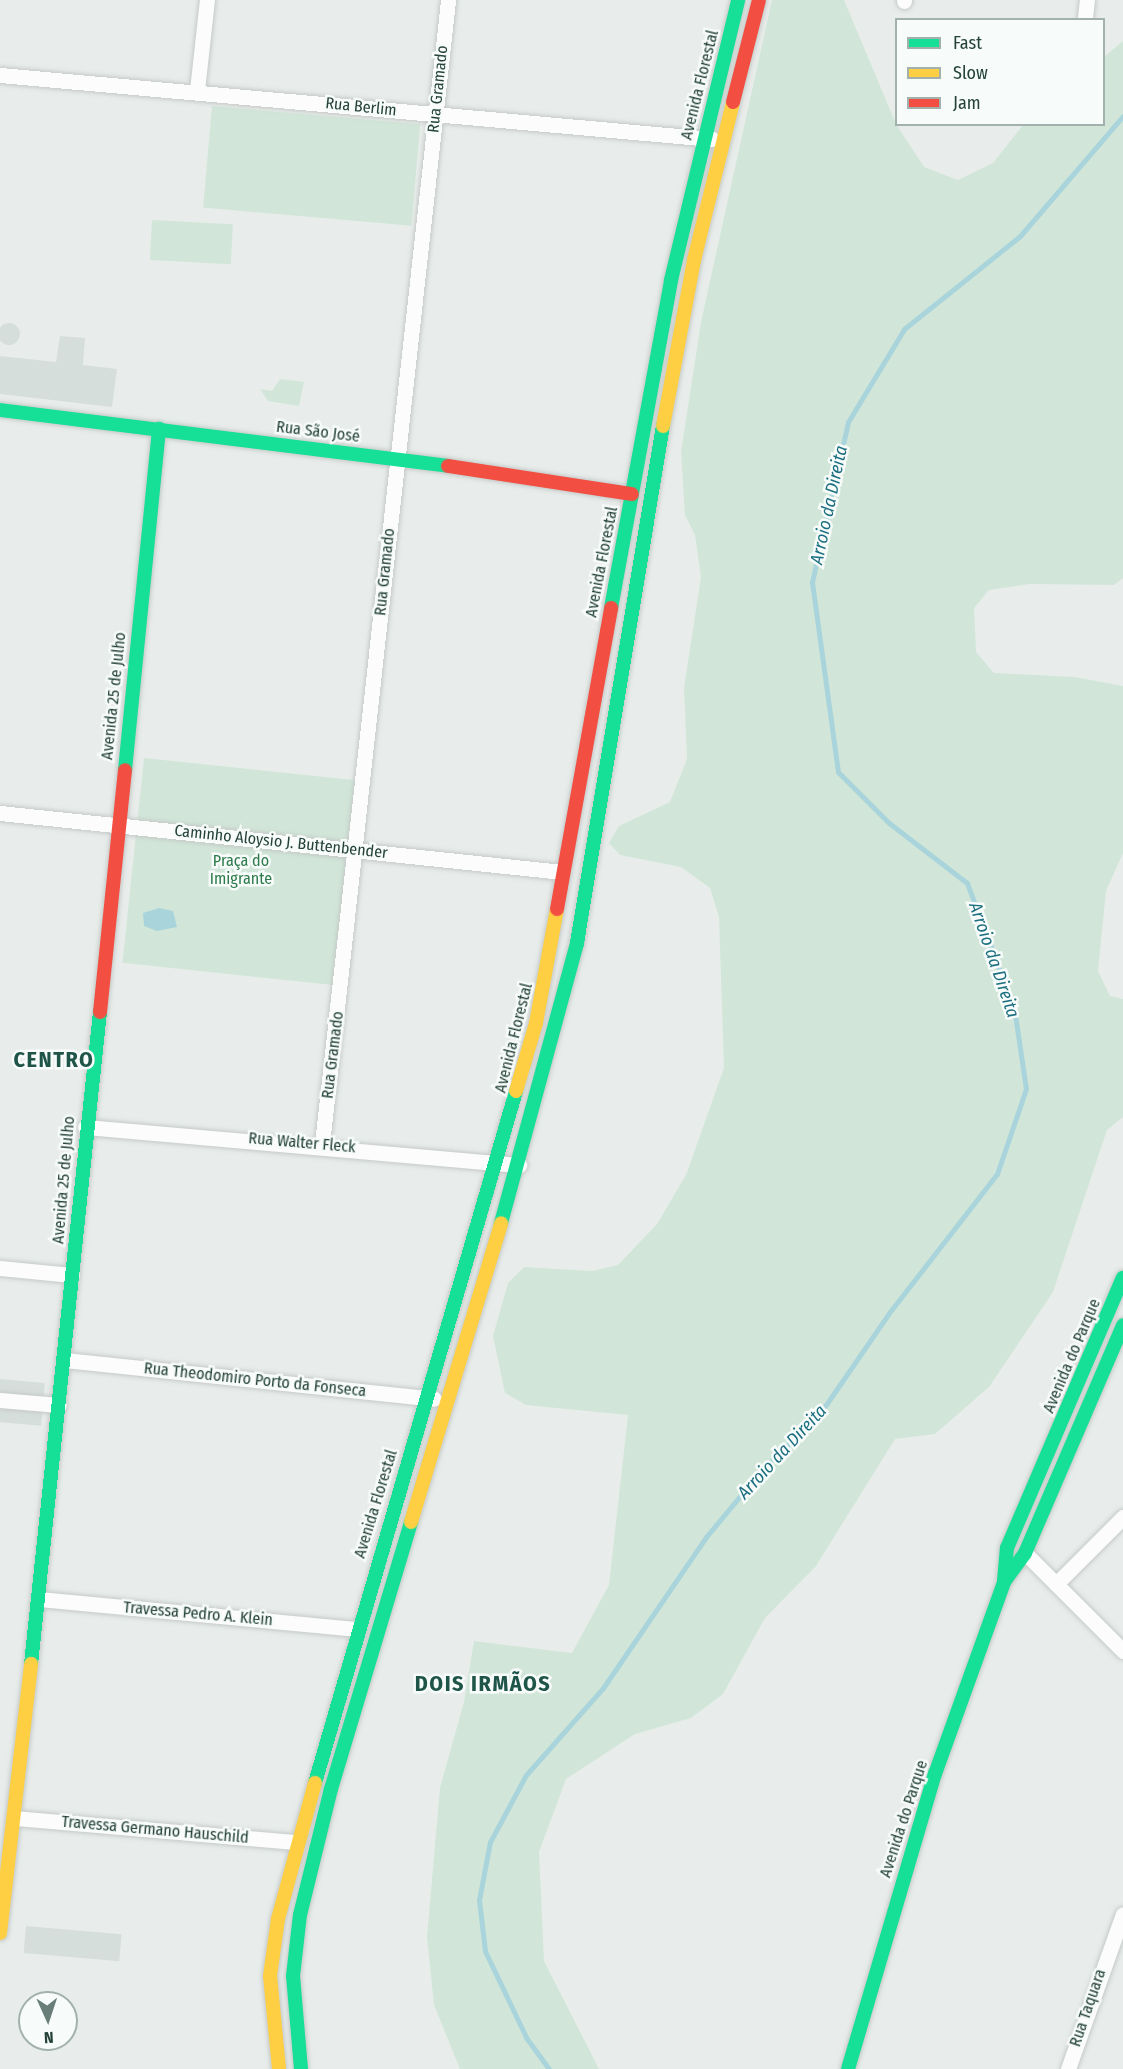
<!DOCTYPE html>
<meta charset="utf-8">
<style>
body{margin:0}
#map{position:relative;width:1123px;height:2069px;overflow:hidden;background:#e8edeb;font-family:"Fira Sans Condensed",sans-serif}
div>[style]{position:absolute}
.built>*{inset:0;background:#d6dedb;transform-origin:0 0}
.round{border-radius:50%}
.green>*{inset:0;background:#d1e6d8;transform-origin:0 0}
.water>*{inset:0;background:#a9d4db}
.stream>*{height:5px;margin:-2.5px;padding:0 2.5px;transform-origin:2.5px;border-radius:2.5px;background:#a9d4db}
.roads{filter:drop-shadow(0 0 2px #c5cac8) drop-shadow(0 0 2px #c5cac8)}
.street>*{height:15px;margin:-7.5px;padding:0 7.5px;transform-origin:7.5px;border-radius:7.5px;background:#fcfcfc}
.fast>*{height:14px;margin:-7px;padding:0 7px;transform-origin:7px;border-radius:7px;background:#16e098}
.slow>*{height:14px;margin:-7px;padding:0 7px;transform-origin:7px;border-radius:7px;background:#ffcf43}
.jam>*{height:14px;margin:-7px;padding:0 7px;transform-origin:7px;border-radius:7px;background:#f24e42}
span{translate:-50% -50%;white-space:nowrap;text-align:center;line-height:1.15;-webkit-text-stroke:5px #f7fbf9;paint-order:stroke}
.street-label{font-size:16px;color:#24423a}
.park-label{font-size:16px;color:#2d7a4b}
.water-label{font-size:18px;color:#1c6f80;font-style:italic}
.district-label{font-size:22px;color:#1f5548;font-weight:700;letter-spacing:1.5px}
.legend{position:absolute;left:895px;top:18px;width:210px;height:108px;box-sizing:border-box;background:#f7fbf9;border:2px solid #a3b1ad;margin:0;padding:8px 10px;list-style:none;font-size:18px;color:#24423a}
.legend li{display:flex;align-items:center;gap:12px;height:30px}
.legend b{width:30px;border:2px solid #a3b1ad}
.north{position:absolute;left:18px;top:1991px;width:60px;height:60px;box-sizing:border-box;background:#f7fbf9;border:2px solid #a3b1ad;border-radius:50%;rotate:177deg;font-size:16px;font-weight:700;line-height:24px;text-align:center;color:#24423a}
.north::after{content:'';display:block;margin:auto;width:21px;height:27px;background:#697e78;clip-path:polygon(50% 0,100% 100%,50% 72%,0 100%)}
</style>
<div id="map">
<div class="built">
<i class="round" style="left:-2px;top:323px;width:22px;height:22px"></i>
<i style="clip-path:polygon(60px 336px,85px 338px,83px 365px,117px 369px,112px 407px,0 394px,0 356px,56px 362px)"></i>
<i style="left:0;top:1379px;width:45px;height:43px;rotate:5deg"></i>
<i style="left:26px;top:1926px;width:96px;height:27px;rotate:5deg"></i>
</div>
<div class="green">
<i style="clip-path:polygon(772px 0,844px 0,896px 124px,924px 167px,958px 180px,993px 163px,1023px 125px,1104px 124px,1104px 57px,1123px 41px,1123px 578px,1114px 585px,1029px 584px,989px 590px,974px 608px,976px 652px,994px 673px,1074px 677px,1123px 686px,1123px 853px,1106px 891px,1098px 971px,1110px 996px,1123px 999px,1123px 1117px,1107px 1130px,1053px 1292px,989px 1387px,935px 1434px,895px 1439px,816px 1566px,765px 1618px,723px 1694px,691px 1718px,635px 1734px,566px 1779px,539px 1852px,544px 1961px,599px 2069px,460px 2069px,434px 2005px,427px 1937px,440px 1788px,464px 1702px,474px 1641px,572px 1653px,609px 1585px,628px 1415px,526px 1405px,505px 1393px,493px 1336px,508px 1283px,524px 1267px,592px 1271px,618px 1265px,657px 1224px,686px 1175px,724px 1068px,719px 917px,710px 888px,681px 867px,620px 855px,609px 843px,619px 826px,670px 802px,687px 759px,684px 688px,701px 577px,695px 535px,685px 515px,681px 452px,701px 322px)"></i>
<i style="left:212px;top:106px;width:209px;height:102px;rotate:5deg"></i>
<i style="left:152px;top:220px;width:81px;height:40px;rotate:3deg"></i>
<i style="clip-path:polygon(280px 379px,304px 382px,299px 406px,268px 401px,260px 389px,272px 391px)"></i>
<i style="left:144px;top:758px;width:212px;height:206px;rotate:6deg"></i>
</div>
<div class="water">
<i style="clip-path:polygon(159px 908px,173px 911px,177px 927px,157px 931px,144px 926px,143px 913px)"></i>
</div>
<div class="stream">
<i style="left:549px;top:2069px;width:39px;rotate:-126deg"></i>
<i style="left:526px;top:2037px;width:95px;rotate:-115.5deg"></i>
<i style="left:485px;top:1951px;width:51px;rotate:-96.7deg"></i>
<i style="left:479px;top:1900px;width:59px;rotate:-79.3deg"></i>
<i style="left:490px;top:1842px;width:76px;rotate:-61.8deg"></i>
<i style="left:526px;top:1775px;width:116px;rotate:-48.5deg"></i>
<i style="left:603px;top:1688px;width:183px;rotate:-55.7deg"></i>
<i style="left:706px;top:1537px;width:85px;rotate:-50.3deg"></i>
<i style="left:760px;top:1472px;width:86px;rotate:-44.5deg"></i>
<i style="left:821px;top:1412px;width:120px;rotate:-55.5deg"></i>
<i style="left:889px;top:1313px;width:176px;rotate:-52.2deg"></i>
<i style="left:997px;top:1174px;width:90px;rotate:-71.2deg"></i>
<i style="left:1026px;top:1089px;width:82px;rotate:-98.4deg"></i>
<i style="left:1014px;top:1008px;width:134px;rotate:-110.6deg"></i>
<i style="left:967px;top:883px;width:98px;rotate:-142.4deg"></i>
<i style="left:889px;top:823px;width:72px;rotate:-135deg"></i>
<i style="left:838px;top:772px;width:192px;rotate:-97.8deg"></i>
<i style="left:812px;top:582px;width:164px;rotate:-77.3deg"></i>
<i style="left:848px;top:422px;width:109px;rotate:-58.9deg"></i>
<i style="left:904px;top:329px;width:149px;rotate:-38.7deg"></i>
<i style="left:1020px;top:236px;width:158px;rotate:-49.4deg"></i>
</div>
<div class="roads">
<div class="street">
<i style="left:904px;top:1px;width:1px;rotate:-90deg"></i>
<i style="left:1085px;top:18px;width:18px;rotate:-84deg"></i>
<i style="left:0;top:75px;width:715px;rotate:5.14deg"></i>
<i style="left:197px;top:90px;width:91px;rotate:-83.7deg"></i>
<i style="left:0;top:813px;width:565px;rotate:5.99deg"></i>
<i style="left:85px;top:1127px;width:436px;rotate:5deg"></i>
<i style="left:322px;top:1144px;width:1151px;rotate:-83.71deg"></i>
<i style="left:0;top:1268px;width:72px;rotate:5.6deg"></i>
<i style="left:65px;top:1360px;width:371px;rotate:6deg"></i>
<i style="left:0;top:1400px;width:59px;rotate:4.8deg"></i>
<i style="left:1025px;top:1553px;width:139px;rotate:45deg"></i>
<i style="left:1056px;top:1584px;width:95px;rotate:-45deg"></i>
<i style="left:39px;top:1599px;width:318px;rotate:5.4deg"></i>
<i style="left:15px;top:1818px;width:282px;rotate:4.9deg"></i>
<i style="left:1068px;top:2069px;width:164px;rotate:-70.5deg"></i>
</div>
<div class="fast">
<i style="left:0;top:410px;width:451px;rotate:7.1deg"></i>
<i style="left:611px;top:608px;width:333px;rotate:-79.6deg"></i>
<i style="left:671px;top:280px;width:288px;rotate:-76.5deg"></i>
<i style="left:125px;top:770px;width:343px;rotate:-84.3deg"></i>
<i style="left:501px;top:1223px;width:290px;rotate:-74.8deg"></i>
<i style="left:577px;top:943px;width:524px;rotate:-80.56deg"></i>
<i style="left:1004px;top:1581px;width:33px;rotate:-85deg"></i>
<i style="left:1007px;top:1548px;width:294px;rotate:-66.8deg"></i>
<i style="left:31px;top:1664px;width:656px;rotate:-83.96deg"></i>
<i style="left:315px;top:1783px;width:721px;rotate:-73.8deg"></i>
<i style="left:301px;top:2069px;width:93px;rotate:-94.9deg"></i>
<i style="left:293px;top:1976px;width:61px;rotate:-83.5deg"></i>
<i style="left:300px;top:1915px;width:130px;rotate:-76.2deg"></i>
<i style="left:331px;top:1789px;width:279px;rotate:-73.3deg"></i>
<i style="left:848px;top:2069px;width:308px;rotate:-73.6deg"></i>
<i style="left:935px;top:1774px;width:204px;rotate:-70.2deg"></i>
<i style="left:1004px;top:1582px;width:36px;rotate:-54deg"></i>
<i style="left:1025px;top:1553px;width:248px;rotate:-66.7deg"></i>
</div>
<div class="slow">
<i style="left:663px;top:426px;width:169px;rotate:-79.4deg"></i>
<i style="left:694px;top:260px;width:163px;rotate:-76.1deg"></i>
<i style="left:516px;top:1091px;width:71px;rotate:-73.6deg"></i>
<i style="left:536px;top:1023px;width:116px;rotate:-79.6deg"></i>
<i style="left:411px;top:1522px;width:312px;rotate:-73.2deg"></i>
<i style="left:0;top:1933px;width:271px;rotate:-83.4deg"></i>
<i style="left:279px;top:2069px;width:93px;rotate:-95.5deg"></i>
<i style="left:270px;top:1976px;width:58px;rotate:-82deg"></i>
<i style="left:278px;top:1919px;width:141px;rotate:-74.8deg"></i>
</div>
<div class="jam">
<i style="left:733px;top:102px;width:105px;rotate:-75.7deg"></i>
<i style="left:448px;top:466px;width:186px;rotate:8.7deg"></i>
<i style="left:557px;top:909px;width:306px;rotate:-79.8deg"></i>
<i style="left:100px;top:1012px;width:243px;rotate:-84.1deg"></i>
</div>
</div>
<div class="street-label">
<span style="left:700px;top:85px;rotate:-76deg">Avenida Florestal</span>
<span style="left:438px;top:89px;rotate:-84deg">Rua Gramado</span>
<span style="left:361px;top:107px;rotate:6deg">Rua Berlim</span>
<span style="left:318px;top:432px;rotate:7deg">Rua São José</span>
<span style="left:602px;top:562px;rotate:-79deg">Avenida Florestal</span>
<span style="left:385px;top:572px;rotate:-84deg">Rua Gramado</span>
<span style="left:114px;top:696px;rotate:-84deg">Avenida 25 de Julho</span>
<span style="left:281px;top:842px;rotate:6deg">Caminho Aloysio J. Buttenbender</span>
<span style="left:514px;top:1038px;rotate:-76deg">Avenida Florestal</span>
<span style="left:333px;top:1055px;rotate:-83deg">Rua Gramado</span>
<span style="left:302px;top:1143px;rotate:5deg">Rua Walter Fleck</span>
<span style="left:64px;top:1180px;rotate:-85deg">Avenida 25 de Julho</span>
<span style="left:1072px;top:1356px;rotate:-67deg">Avenida do Parque</span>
<span style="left:255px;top:1380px;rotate:6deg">Rua Theodomiro Porto da Fonseca</span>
<span style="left:376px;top:1504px;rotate:-73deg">Avenida Florestal</span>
<span style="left:198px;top:1614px;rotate:5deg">Travessa Pedro A. Klein</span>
<span style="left:904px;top:1819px;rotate:-72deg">Avenida do Parque</span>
<span style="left:155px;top:1830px;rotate:5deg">Travessa Germano Hauschild</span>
<span style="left:1088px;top:2008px;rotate:-71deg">Rua Taquara</span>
</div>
<div class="park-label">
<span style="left:241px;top:870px">Praça do<br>Imigrante</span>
</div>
<div class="water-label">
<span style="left:829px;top:505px;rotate:-78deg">Arroio da Direita</span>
<span style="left:994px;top:960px;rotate:71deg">Arroio da Direita</span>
<span style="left:782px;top:1452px;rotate:-47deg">Arroio da Direita</span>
</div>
<div class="district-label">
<span style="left:54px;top:1060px">CENTRO</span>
<span style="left:483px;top:1684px">DOIS IRMÃOS</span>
</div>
<ul class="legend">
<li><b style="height:8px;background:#16e098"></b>Fast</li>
<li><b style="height:8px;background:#ffcf43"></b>Slow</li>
<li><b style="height:8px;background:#f24e42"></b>Jam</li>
</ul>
<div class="north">N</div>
</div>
